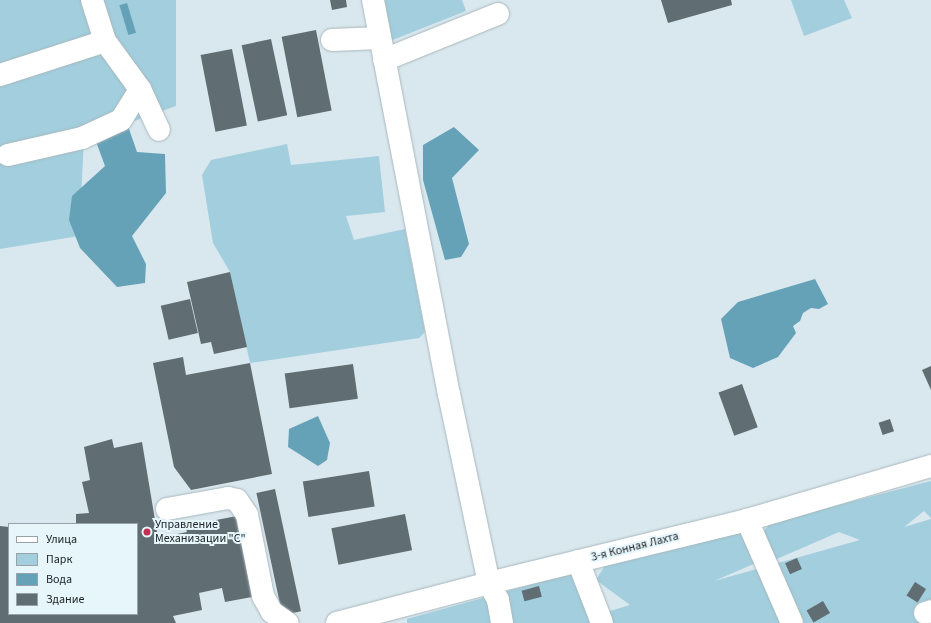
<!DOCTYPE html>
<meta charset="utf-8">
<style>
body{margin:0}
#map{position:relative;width:931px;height:623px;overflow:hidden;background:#d9e8ee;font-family:"Source Sans 3",sans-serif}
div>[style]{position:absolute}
.green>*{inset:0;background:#a2cedd}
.water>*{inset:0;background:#66a2b7;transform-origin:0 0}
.building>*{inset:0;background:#606d72;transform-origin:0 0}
.roads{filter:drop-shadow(0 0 1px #a8b7bc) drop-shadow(0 0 1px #a8b7bc)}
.minor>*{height:22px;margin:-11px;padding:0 11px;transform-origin:11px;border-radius:11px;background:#fff}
.dots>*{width:11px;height:11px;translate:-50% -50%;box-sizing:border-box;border:2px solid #e6f6fb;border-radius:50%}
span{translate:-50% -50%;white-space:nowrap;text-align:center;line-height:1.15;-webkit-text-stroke:4px #e6f6fb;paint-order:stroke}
.poi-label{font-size:12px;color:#212628}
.left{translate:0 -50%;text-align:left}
.street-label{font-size:12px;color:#212628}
.legend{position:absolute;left:8px;top:523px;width:130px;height:92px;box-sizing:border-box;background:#e6f6fb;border:1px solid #97a3a7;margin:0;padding:5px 7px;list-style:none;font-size:12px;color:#212628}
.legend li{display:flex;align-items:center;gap:8px;height:20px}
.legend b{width:20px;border:1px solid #97a3a7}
</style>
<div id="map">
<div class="green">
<i style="clip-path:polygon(0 0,176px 0,176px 106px,84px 139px,79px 236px,0 249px)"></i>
<i style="clip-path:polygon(383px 0,462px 0,466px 11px,390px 41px)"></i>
<i style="clip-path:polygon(791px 0,844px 0,852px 18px,804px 36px)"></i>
<i style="clip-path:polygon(287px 144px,291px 165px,379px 156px,385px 212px,346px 216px,354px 240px,405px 229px,425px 332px,419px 338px,250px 363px,230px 272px,213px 243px,202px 175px,211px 160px)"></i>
<i style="clip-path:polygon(931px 481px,931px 518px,924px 511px,904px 527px,931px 519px,931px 623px,407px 623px,407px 619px,577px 572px,593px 616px,630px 605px,596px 580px,607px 562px,745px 530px,756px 563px,714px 581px,860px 540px,839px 532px,772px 561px,764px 531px,770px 523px)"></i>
</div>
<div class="water">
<i style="left:127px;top:3px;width:31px;height:8px;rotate:73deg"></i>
<i style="clip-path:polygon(128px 126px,137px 152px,165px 154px,166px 193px,132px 236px,146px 264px,145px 283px,117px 287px,80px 248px,69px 220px,72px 196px,105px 166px,95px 139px)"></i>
<i style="clip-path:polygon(454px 127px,479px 150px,452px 178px,469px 244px,461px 257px,445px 260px,423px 180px,423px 145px)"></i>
<i style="clip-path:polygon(815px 279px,828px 304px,819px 309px,811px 308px,803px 313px,800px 321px,793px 326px,796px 333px,778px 357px,753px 368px,730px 358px,721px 319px,738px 302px)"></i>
<i style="clip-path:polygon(318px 416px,330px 443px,327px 460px,318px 466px,288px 447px,289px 429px)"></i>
</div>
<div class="building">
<i style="clip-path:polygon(330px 0,346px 0,347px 7px,332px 10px)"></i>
<i style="clip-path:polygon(661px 0,731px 0,732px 5px,668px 23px)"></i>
<i style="left:316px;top:30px;width:82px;height:35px;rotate:79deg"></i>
<i style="left:271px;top:39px;width:78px;height:30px;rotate:78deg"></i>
<i style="left:232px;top:49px;width:78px;height:32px;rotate:79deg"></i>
<i style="clip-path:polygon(230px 272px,247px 347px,214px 354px,211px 342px,201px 344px,187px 282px)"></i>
<i style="left:190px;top:299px;width:35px;height:30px;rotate:77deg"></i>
<i style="clip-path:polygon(183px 357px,186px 375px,250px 363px,272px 474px,191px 490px,174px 467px,153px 363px)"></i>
<i style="left:353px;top:364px;width:35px;height:69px;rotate:82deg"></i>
<i style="clip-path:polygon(931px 366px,931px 390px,922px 370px)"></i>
<i style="left:742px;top:384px;width:46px;height:25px;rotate:70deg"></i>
<i style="left:890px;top:419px;width:13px;height:12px;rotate:72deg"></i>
<i style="clip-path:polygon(112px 439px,114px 448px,142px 442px,158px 538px,187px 532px,185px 526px,237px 516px,252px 597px,225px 602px,222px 588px,199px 593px,202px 610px,173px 616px,176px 623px,0 623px,0 526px,9px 527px,9px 614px,137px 614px,137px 524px,76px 524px,76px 514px,89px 513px,82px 482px,90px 480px,84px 447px)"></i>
<i style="left:369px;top:471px;width:36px;height:67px;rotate:81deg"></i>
<i style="left:275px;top:489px;width:125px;height:19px;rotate:78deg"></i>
<i style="left:405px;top:514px;width:37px;height:75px;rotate:79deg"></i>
<i style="left:797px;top:558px;width:12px;height:13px;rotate:66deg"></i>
<i style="left:915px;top:582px;width:13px;height:16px;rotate:32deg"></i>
<i style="left:539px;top:586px;width:11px;height:18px;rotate:75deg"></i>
<i style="left:823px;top:601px;width:14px;height:19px;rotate:60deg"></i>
</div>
<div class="roads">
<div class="minor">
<i style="left:92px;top:0;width:43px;rotate:72.4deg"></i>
<i style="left:105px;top:41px;width:59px;rotate:53.9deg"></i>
<i style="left:140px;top:89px;width:45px;rotate:65.1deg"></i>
<i style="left:373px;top:0;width:401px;rotate:79.1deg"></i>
<i style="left:449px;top:394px;width:193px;rotate:78.1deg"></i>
<i style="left:489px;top:583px;width:19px;rotate:62deg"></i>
<i style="left:498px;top:600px;width:23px;rotate:80deg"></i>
<i style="left:332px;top:40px;width:48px;rotate:-2.4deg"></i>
<i style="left:384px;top:60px;width:123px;rotate:-22deg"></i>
<i style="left:0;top:75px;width:110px;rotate:-17.9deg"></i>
<i style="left:8px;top:155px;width:76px;rotate:-12.9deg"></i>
<i style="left:82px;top:138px;width:43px;rotate:-24.8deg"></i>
<i style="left:121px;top:120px;width:36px;rotate:-58deg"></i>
<i style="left:167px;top:509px;width:62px;rotate:-10.2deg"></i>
<i style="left:228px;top:498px;width:9px;rotate:13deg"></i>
<i style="left:237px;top:500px;width:18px;rotate:56deg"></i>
<i style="left:247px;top:515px;width:83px;rotate:78.8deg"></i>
<i style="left:263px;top:596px;width:18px;rotate:61deg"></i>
<i style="left:272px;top:612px;width:19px;rotate:35deg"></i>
<i style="left:747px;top:520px;width:112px;rotate:66.4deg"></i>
<i style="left:578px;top:561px;width:66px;rotate:68.8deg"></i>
<i style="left:925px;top:613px;width:6px;rotate:-18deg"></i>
<i style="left:337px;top:623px;width:157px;rotate:-14.7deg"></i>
<i style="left:489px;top:583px;width:266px;rotate:-13.7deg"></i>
<i style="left:747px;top:520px;width:192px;rotate:-16.4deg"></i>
</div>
</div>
<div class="dots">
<i style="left:147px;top:532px;background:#c13154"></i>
</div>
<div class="poi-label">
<span class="left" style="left:155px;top:532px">Управление<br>Механизации "С"</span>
</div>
<div class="street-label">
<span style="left:635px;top:547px;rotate:-14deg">3-я Конная Лахта</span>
</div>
<ul class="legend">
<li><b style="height:5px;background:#fff"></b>Улица</li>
<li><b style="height:11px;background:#a2cedd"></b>Парк</li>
<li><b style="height:11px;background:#66a2b7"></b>Вода</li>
<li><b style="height:11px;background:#606d72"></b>Здание</li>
</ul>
</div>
